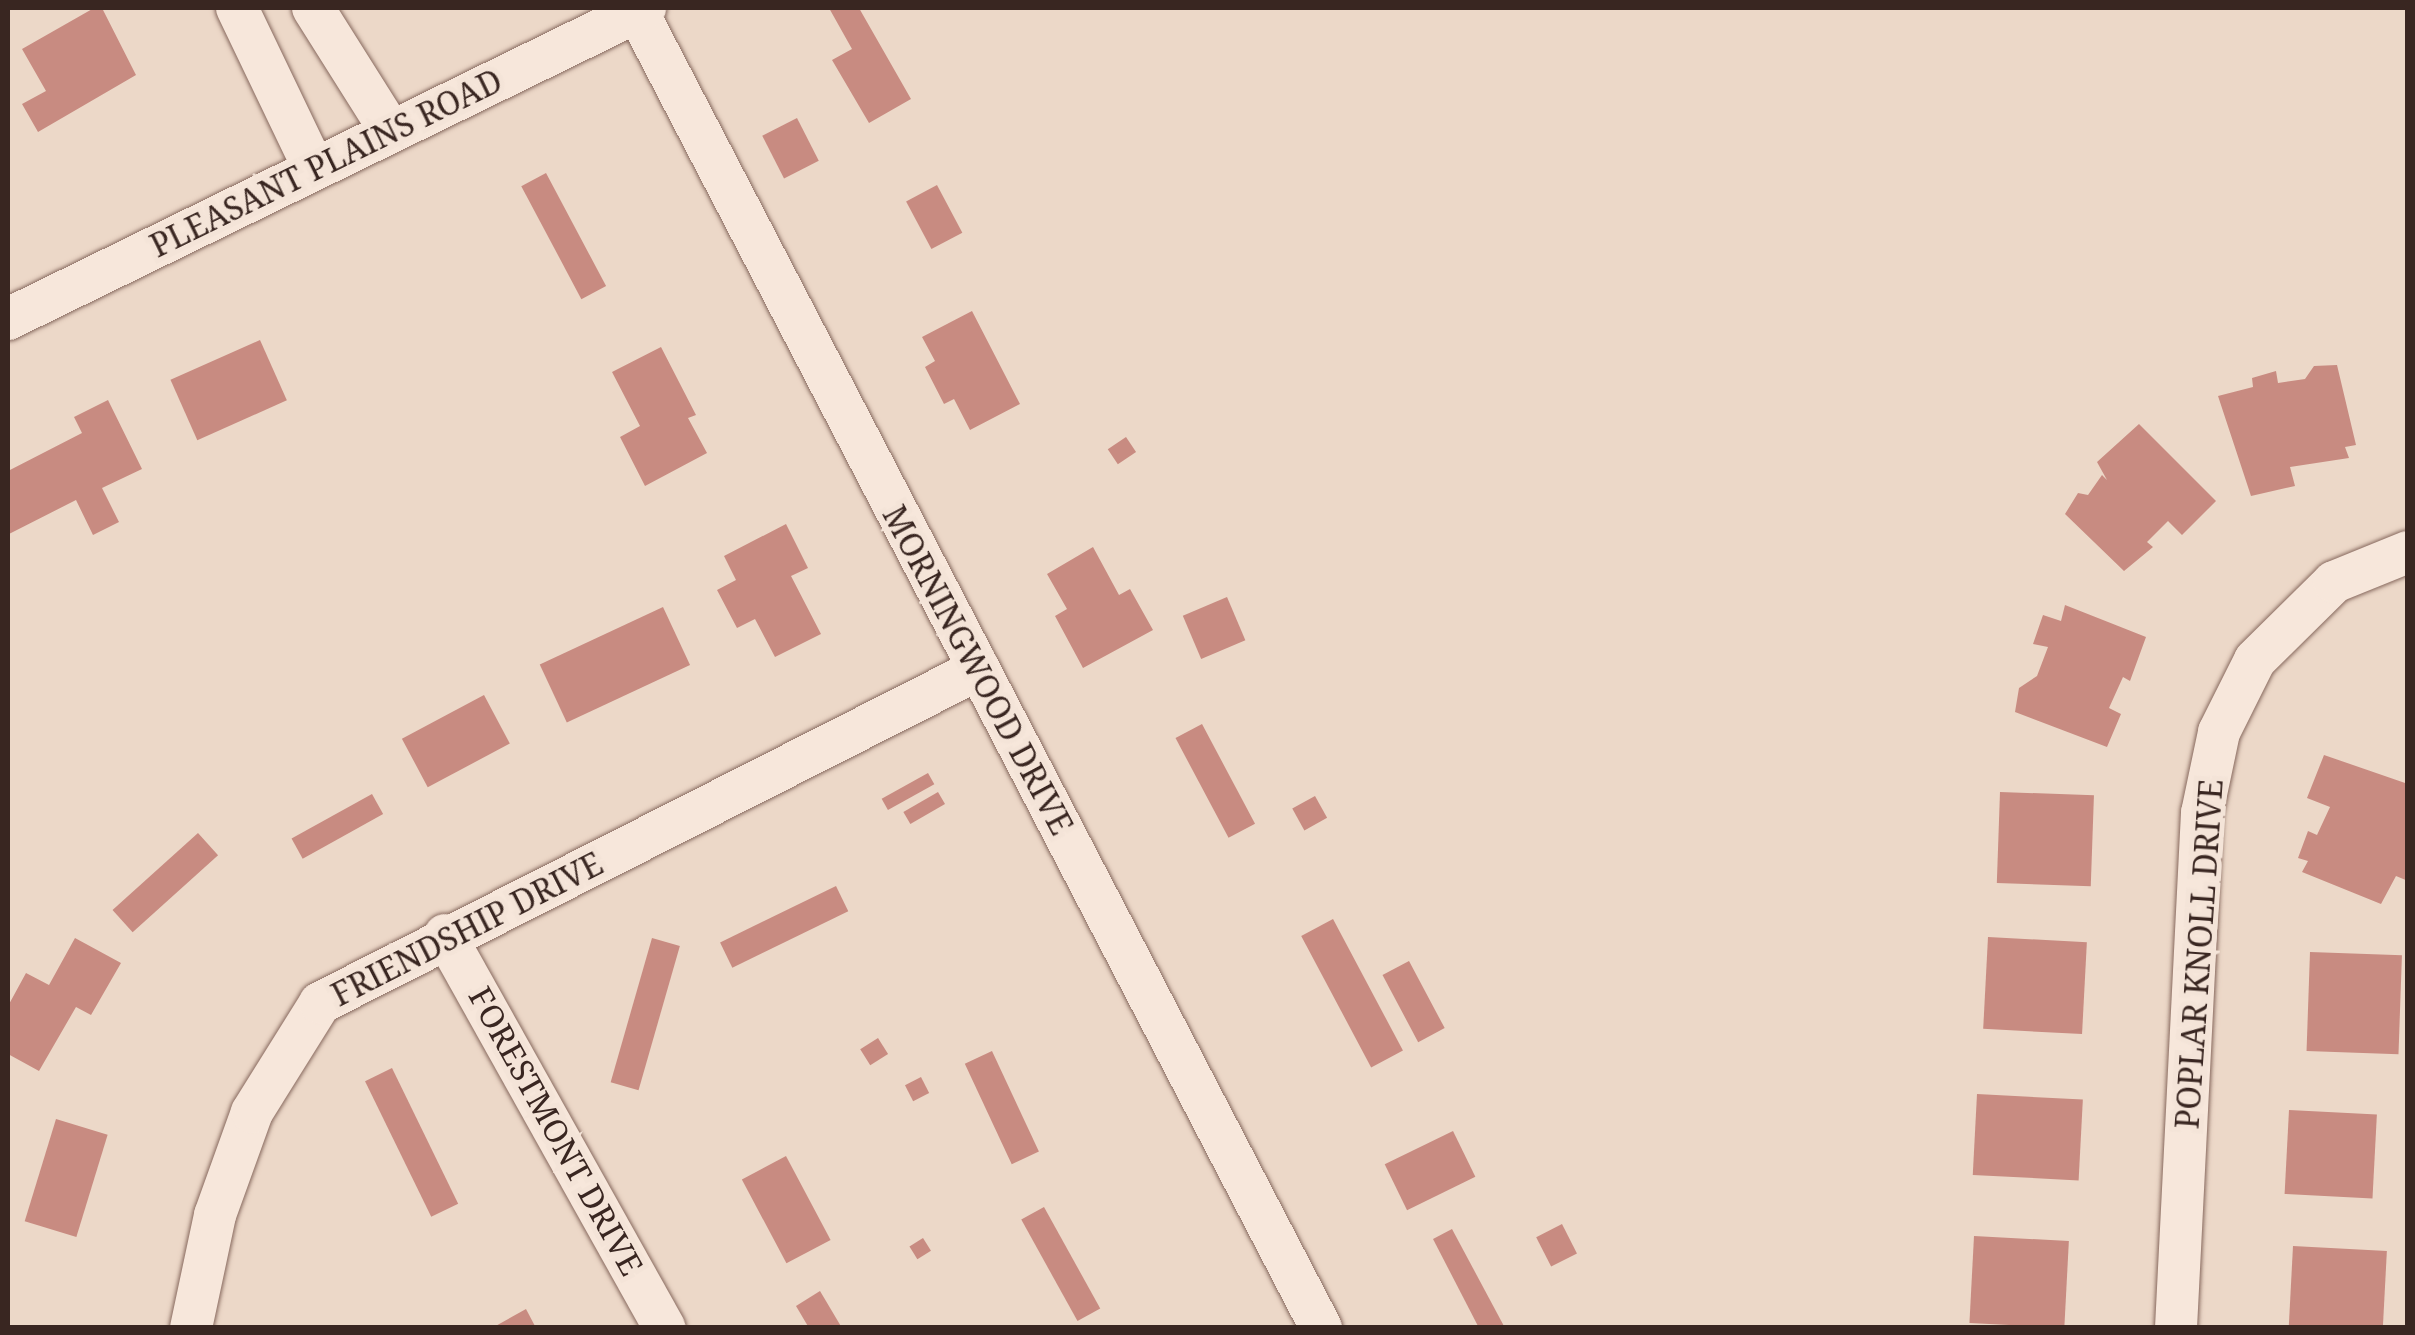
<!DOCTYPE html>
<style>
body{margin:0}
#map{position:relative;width:2415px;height:1335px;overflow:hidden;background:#ecd8c8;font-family:"Noto Serif",serif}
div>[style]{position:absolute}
.building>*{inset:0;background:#c88b81;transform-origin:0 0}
.roads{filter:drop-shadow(0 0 2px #87695e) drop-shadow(0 0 2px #87695e)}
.minor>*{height:42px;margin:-21px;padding:0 21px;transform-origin:21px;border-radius:21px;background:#f7e7db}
span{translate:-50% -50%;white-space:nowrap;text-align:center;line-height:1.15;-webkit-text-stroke:10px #f4e4d8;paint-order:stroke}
.street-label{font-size:32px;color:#392621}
.frame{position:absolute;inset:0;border:10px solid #392621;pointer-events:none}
</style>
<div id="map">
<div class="building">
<i style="clip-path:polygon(94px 8px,102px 8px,136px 75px,38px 132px,22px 104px,46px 91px,22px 49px)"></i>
<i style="clip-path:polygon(829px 8px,859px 8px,911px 99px,869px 123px,832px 60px,852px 49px)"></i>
<i style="left:797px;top:118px;width:48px;height:39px;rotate:63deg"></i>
<i style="left:546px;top:173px;width:128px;height:28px;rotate:62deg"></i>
<i style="left:937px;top:185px;width:54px;height:35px;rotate:62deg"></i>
<i style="clip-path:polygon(972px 311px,1020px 404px,970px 430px,954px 399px,944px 404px,925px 367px,935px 361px,922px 337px)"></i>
<i style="left:260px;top:340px;width:66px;height:98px;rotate:66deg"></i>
<i style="clip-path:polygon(661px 347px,696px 415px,688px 418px,707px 453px,645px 486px,620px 437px,640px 426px,612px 372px)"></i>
<i style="clip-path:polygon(2337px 365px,2356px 445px,2345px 447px,2349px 458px,2290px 467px,2295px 486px,2251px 496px,2218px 396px,2253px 387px,2252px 378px,2276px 371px,2278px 383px,2305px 379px,2314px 366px)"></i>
<i style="clip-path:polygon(108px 400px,142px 469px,102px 488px,119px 522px,93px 535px,76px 500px,9px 534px,8px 471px,82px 433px,74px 417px)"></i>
<i style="clip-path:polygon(2139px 424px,2216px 501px,2182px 535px,2168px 521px,2147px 542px,2153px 547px,2124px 571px,2065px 514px,2078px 493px,2088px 495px,2102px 475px,2107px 480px,2097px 462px)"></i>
<i style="left:1126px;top:437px;width:18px;height:22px;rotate:56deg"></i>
<i style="clip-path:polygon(786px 524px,808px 568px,791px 576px,821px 634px,775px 657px,755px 619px,737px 628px,717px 590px,736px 580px,724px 556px)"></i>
<i style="clip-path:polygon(1093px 547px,1119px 595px,1130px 589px,1153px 630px,1083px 668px,1055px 616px,1067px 609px,1047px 574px)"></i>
<i style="left:1227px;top:597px;width:47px;height:48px;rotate:67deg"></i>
<i style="clip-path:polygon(2065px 605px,2146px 637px,2130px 681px,2123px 677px,2109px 708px,2121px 714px,2107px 747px,2015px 712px,2019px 688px,2037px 676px,2048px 647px,2033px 644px,2043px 615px,2061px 621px)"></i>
<i style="left:663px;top:607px;width:64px;height:136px;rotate:65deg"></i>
<i style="left:484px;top:695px;width:55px;height:93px;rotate:62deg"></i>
<i style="left:1202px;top:724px;width:113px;height:30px;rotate:62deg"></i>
<i style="clip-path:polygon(2324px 755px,2408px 784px,2408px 881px,2396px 876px,2381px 904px,2302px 872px,2308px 861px,2298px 858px,2308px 831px,2317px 835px,2330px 807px,2307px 798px)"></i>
<i style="left:928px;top:773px;width:13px;height:53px;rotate:61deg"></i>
<i style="left:938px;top:792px;width:14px;height:40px;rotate:60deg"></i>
<i style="left:2000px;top:792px;width:94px;height:91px;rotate:2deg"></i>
<i style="left:372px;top:794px;width:23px;height:92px;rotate:61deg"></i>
<i style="left:1315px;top:796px;width:25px;height:26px;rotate:61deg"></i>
<i style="left:198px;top:833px;width:30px;height:115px;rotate:48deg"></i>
<i style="left:836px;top:886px;width:28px;height:129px;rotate:64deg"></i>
<i style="left:1333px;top:919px;width:149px;height:36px;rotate:62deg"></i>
<i style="left:1988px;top:937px;width:99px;height:92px;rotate:3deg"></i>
<i style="clip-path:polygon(75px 938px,121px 963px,91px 1015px,76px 1007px,39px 1071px,8px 1054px,8px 1006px,26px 973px,49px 985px)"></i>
<i style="left:652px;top:938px;width:29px;height:150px;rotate:16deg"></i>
<i style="left:2310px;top:952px;width:92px;height:99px;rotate:2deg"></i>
<i style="left:1409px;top:961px;width:76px;height:30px;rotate:62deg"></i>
<i style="left:878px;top:1038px;width:19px;height:21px;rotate:58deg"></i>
<i style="left:992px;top:1051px;width:111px;height:30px;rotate:65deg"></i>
<i style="left:392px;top:1068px;width:151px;height:30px;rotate:64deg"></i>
<i style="left:921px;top:1077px;width:18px;height:18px;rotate:63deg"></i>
<i style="left:1977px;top:1094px;width:106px;height:81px;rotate:3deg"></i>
<i style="left:2289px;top:1110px;width:88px;height:84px;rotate:3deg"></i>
<i style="left:56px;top:1119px;width:54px;height:107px;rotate:17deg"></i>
<i style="left:1453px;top:1131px;width:51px;height:76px;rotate:64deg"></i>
<i style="left:786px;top:1156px;width:95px;height:50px;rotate:62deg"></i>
<i style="left:1044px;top:1207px;width:116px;height:26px;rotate:61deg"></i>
<i style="left:1562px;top:1224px;width:33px;height:29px;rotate:63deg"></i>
<i style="clip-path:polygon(1452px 1229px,1505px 1328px,1479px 1328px,1433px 1239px)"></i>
<i style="left:1974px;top:1236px;width:95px;height:87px;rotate:3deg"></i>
<i style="left:923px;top:1238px;width:15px;height:16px;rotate:58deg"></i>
<i style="left:2293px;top:1246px;width:94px;height:82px;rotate:3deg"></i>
<i style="clip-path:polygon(820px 1291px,842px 1328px,809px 1328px,796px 1306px)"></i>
<i style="clip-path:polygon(526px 1309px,536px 1328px,492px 1328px)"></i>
</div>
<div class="roads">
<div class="minor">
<i style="left:237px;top:8px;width:178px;rotate:64.4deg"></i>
<i style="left:313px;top:8px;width:146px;rotate:57.8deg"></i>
<i style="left:637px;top:11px;width:1484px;rotate:62.55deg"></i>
<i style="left:8px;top:319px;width:709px;rotate:-26.02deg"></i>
<i style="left:445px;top:935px;width:450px;rotate:60.8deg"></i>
<i style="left:191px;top:1328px;width:116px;rotate:-78deg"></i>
<i style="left:215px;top:1215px;width:109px;rotate:-70.2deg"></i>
<i style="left:252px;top:1112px;width:128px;rotate:-58deg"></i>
<i style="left:320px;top:1003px;width:739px;rotate:-26.88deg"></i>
<i style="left:2176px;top:1328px;width:516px;rotate:-87.11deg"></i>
<i style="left:2202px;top:813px;width:83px;rotate:-78.1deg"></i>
<i style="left:2219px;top:732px;width:80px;rotate:-63.4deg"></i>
<i style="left:2255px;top:660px;width:111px;rotate:-44.6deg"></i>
<i style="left:2334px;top:582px;width:80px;rotate:-22.1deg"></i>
</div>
</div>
<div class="street-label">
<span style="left:326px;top:163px;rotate:-26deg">PLEASANT PLAINS ROAD</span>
<span style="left:978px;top:670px;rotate:62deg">MORNINGWOOD DRIVE</span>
<span style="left:467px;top:929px;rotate:-27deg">FRIENDSHIP DRIVE</span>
<span style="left:2199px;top:954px;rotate:-86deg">POPLAR KNOLL DRIVE</span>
<span style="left:556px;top:1131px;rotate:61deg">FORESTMONT DRIVE</span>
</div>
<div class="frame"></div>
</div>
